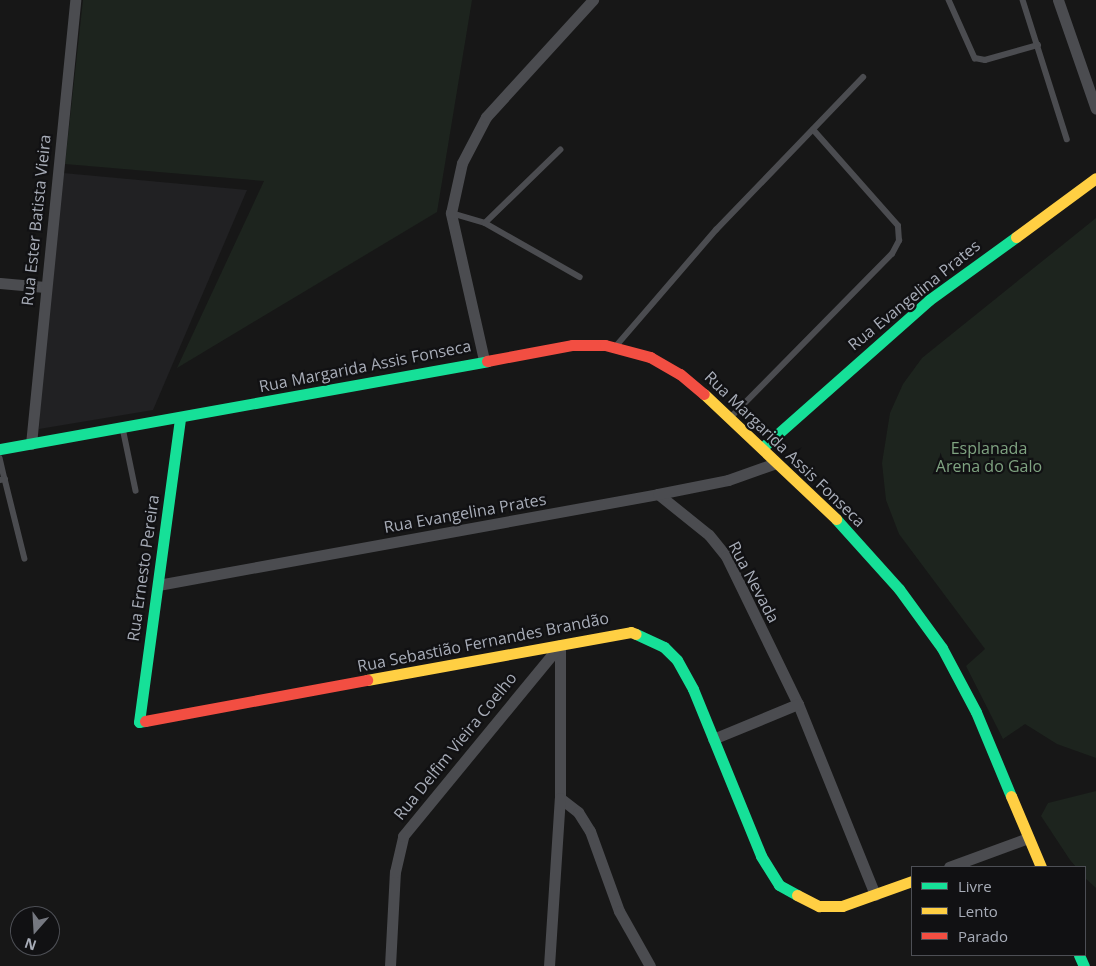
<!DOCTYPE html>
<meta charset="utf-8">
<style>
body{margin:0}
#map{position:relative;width:1096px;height:966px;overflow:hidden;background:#171717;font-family:"Open Sans",sans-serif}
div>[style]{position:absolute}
.built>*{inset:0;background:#212123}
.green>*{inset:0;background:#1d241e}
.lane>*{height:5.5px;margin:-2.75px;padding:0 2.75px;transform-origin:2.75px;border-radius:2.75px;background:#4b4c50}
.street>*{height:11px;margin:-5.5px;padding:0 5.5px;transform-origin:5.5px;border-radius:5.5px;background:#4b4c50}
.fast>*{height:11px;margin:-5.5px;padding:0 5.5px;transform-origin:5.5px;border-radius:5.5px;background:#16e098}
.slow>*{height:11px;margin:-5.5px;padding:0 5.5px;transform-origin:5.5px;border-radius:5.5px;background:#ffcf43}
.jam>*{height:11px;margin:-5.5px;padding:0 5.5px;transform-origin:5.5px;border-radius:5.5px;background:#f24e42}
span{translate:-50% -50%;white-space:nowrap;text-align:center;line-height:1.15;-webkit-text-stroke:4.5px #111113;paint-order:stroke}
.street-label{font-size:16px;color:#a8adb8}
.park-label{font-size:16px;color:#7fa381}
.legend{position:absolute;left:911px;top:866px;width:175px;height:90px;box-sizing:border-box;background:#111113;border:1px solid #4d4f55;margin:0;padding:6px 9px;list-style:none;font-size:15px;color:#a8adb8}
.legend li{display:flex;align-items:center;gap:10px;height:25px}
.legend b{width:25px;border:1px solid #4d4f55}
.north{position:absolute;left:10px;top:906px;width:50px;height:50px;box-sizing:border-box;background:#111113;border:1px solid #4d4f55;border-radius:50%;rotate:199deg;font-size:14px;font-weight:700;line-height:20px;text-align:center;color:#a8adb8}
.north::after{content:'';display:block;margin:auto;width:18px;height:22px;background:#757880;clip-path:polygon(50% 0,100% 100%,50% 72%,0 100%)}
</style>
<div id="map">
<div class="built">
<i style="clip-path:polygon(63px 173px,247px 190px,153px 410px,39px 429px,46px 297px)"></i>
</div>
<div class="green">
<i style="clip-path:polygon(83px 0,472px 0,437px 212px,177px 368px,264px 181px,65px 164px)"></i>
<i style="clip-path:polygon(1096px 218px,1096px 758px,1057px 744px,1025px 724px,1003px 739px,966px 666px,985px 649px,899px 534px,886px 500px,882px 463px,890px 413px,903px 384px,922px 358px)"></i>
<i style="clip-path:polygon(1096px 791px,1096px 888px,1085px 878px,1085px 867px,1076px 867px,1070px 860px,1041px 816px,1048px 803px)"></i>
</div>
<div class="lane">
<i style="left:949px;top:0;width:64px;rotate:65.9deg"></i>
<i style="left:975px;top:58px;width:10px;rotate:11deg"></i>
<i style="left:985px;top:60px;width:55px;rotate:-15.8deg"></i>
<i style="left:1023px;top:0;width:146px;rotate:72.4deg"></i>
<i style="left:451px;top:213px;width:35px;rotate:16deg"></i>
<i style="left:485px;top:223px;width:105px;rotate:-44.2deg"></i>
<i style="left:485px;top:223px;width:109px;rotate:29.6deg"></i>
<i style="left:617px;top:345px;width:152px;rotate:-49.3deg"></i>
<i style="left:716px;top:230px;width:212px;rotate:-46.1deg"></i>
<i style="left:733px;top:415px;width:226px;rotate:-45.4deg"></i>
<i style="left:892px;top:254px;width:15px;rotate:-62deg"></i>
<i style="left:899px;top:241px;width:15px;rotate:-94deg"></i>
<i style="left:898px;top:226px;width:128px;rotate:-131.5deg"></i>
<i style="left:123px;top:428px;width:64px;rotate:78.3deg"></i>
<i style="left:0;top:458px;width:22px;rotate:77deg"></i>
<i style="left:0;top:480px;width:5px;rotate:-11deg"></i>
<i style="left:5px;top:479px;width:82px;rotate:76deg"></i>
</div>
<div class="street">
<i style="left:1058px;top:0;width:115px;rotate:70.8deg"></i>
<i style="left:0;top:283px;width:45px;rotate:5.1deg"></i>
<i style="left:484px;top:360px;width:151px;rotate:-102.7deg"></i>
<i style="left:451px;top:213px;width:51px;rotate:-77.6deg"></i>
<i style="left:462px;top:163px;width:52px;rotate:-62.4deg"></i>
<i style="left:486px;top:117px;width:159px;rotate:-47.6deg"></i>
<i style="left:31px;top:444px;width:446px;rotate:-84.3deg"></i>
<i style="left:658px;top:494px;width:65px;rotate:38.8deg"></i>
<i style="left:709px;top:535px;width:27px;rotate:51deg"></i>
<i style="left:726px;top:556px;width:165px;rotate:64.1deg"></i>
<i style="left:798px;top:704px;width:206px;rotate:68deg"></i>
<i style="left:158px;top:585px;width:508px;rotate:-10.31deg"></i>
<i style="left:658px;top:494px;width:71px;rotate:-11.3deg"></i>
<i style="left:728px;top:480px;width:51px;rotate:-19.5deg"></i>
<i style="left:560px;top:645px;width:153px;rotate:90deg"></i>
<i style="left:560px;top:798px;width:23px;rotate:38deg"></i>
<i style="left:578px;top:812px;width:22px;rotate:58deg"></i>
<i style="left:590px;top:831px;width:85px;rotate:70.1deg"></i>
<i style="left:619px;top:911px;width:63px;rotate:60.6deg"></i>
<i style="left:713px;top:739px;width:92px;rotate:-22.4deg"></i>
<i style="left:949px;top:867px;width:84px;rotate:-20.2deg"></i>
<i style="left:390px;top:966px;width:94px;rotate:-87deg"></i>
<i style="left:395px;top:872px;width:37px;rotate:-77deg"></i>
<i style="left:403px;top:836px;width:247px;rotate:-50.6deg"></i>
<i style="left:549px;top:966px;width:168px;rotate:-86.3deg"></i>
</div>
<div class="fast">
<i style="left:762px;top:448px;width:223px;rotate:-41.5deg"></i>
<i style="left:929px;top:300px;width:107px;rotate:-35.9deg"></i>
<i style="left:0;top:449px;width:495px;rotate:-10.2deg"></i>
<i style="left:836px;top:519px;width:94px;rotate:48deg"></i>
<i style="left:899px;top:589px;width:73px;rotate:53.9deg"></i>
<i style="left:942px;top:648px;width:72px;rotate:62deg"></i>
<i style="left:976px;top:712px;width:91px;rotate:67.4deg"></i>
<i style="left:636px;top:634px;width:31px;rotate:25deg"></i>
<i style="left:664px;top:647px;width:18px;rotate:45deg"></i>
<i style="left:677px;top:660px;width:33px;rotate:61deg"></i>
<i style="left:693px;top:689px;width:180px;rotate:67.8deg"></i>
<i style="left:761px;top:856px;width:34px;rotate:58deg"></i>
<i style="left:779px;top:885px;width:21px;rotate:29deg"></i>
<i style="left:145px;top:721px;width:6px;rotate:171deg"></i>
<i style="left:139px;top:722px;width:307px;rotate:-82.3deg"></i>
<i style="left:1079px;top:955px;width:12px;rotate:66deg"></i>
</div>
<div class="slow">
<i style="left:1016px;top:237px;width:99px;rotate:-36.4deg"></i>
<i style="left:704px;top:394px;width:182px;rotate:43.4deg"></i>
<i style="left:367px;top:680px;width:268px;rotate:-10.3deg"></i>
<i style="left:631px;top:632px;width:5px;rotate:22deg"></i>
<i style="left:1011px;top:796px;width:77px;rotate:67.1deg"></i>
<i style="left:797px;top:895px;width:25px;rotate:27deg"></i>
<i style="left:819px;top:906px;width:23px"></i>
<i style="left:842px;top:906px;width:74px;rotate:-19.7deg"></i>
</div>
<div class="jam">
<i style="left:487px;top:361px;width:86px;rotate:-10.7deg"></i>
<i style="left:572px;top:345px;width:33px"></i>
<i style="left:605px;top:345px;width:47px;rotate:14.9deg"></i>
<i style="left:650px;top:357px;width:34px;rotate:30deg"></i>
<i style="left:680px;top:374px;width:31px;rotate:40deg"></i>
<i style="left:145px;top:721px;width:226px;rotate:-10.5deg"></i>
</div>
<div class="street-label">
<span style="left:36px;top:220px;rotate:-84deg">Rua Ester Batista Vieira</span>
<span style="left:914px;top:295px;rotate:-39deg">Rua Evangelina Prates</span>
<span style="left:365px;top:366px;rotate:-11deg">Rua Margarida Assis Fonseca</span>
<span style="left:785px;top:449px;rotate:44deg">Rua Margarida Assis Fonseca</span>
<span style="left:465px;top:513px;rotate:-10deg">Rua Evangelina Prates</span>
<span style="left:143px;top:568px;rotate:-82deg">Rua Ernesto Pereira</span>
<span style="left:754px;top:582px;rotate:62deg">Rua Nevada</span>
<span style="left:483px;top:642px;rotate:-11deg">Rua Sebastião Fernandes Brandão</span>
<span style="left:455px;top:746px;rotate:-51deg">Rua Delfim Vieira Coelho</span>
</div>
<div class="park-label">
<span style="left:989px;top:457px">Esplanada<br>Arena do Galo</span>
</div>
<ul class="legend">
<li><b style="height:6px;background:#16e098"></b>Livre</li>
<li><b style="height:6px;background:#ffcf43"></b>Lento</li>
<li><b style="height:6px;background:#f24e42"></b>Parado</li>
</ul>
<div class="north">N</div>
</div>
